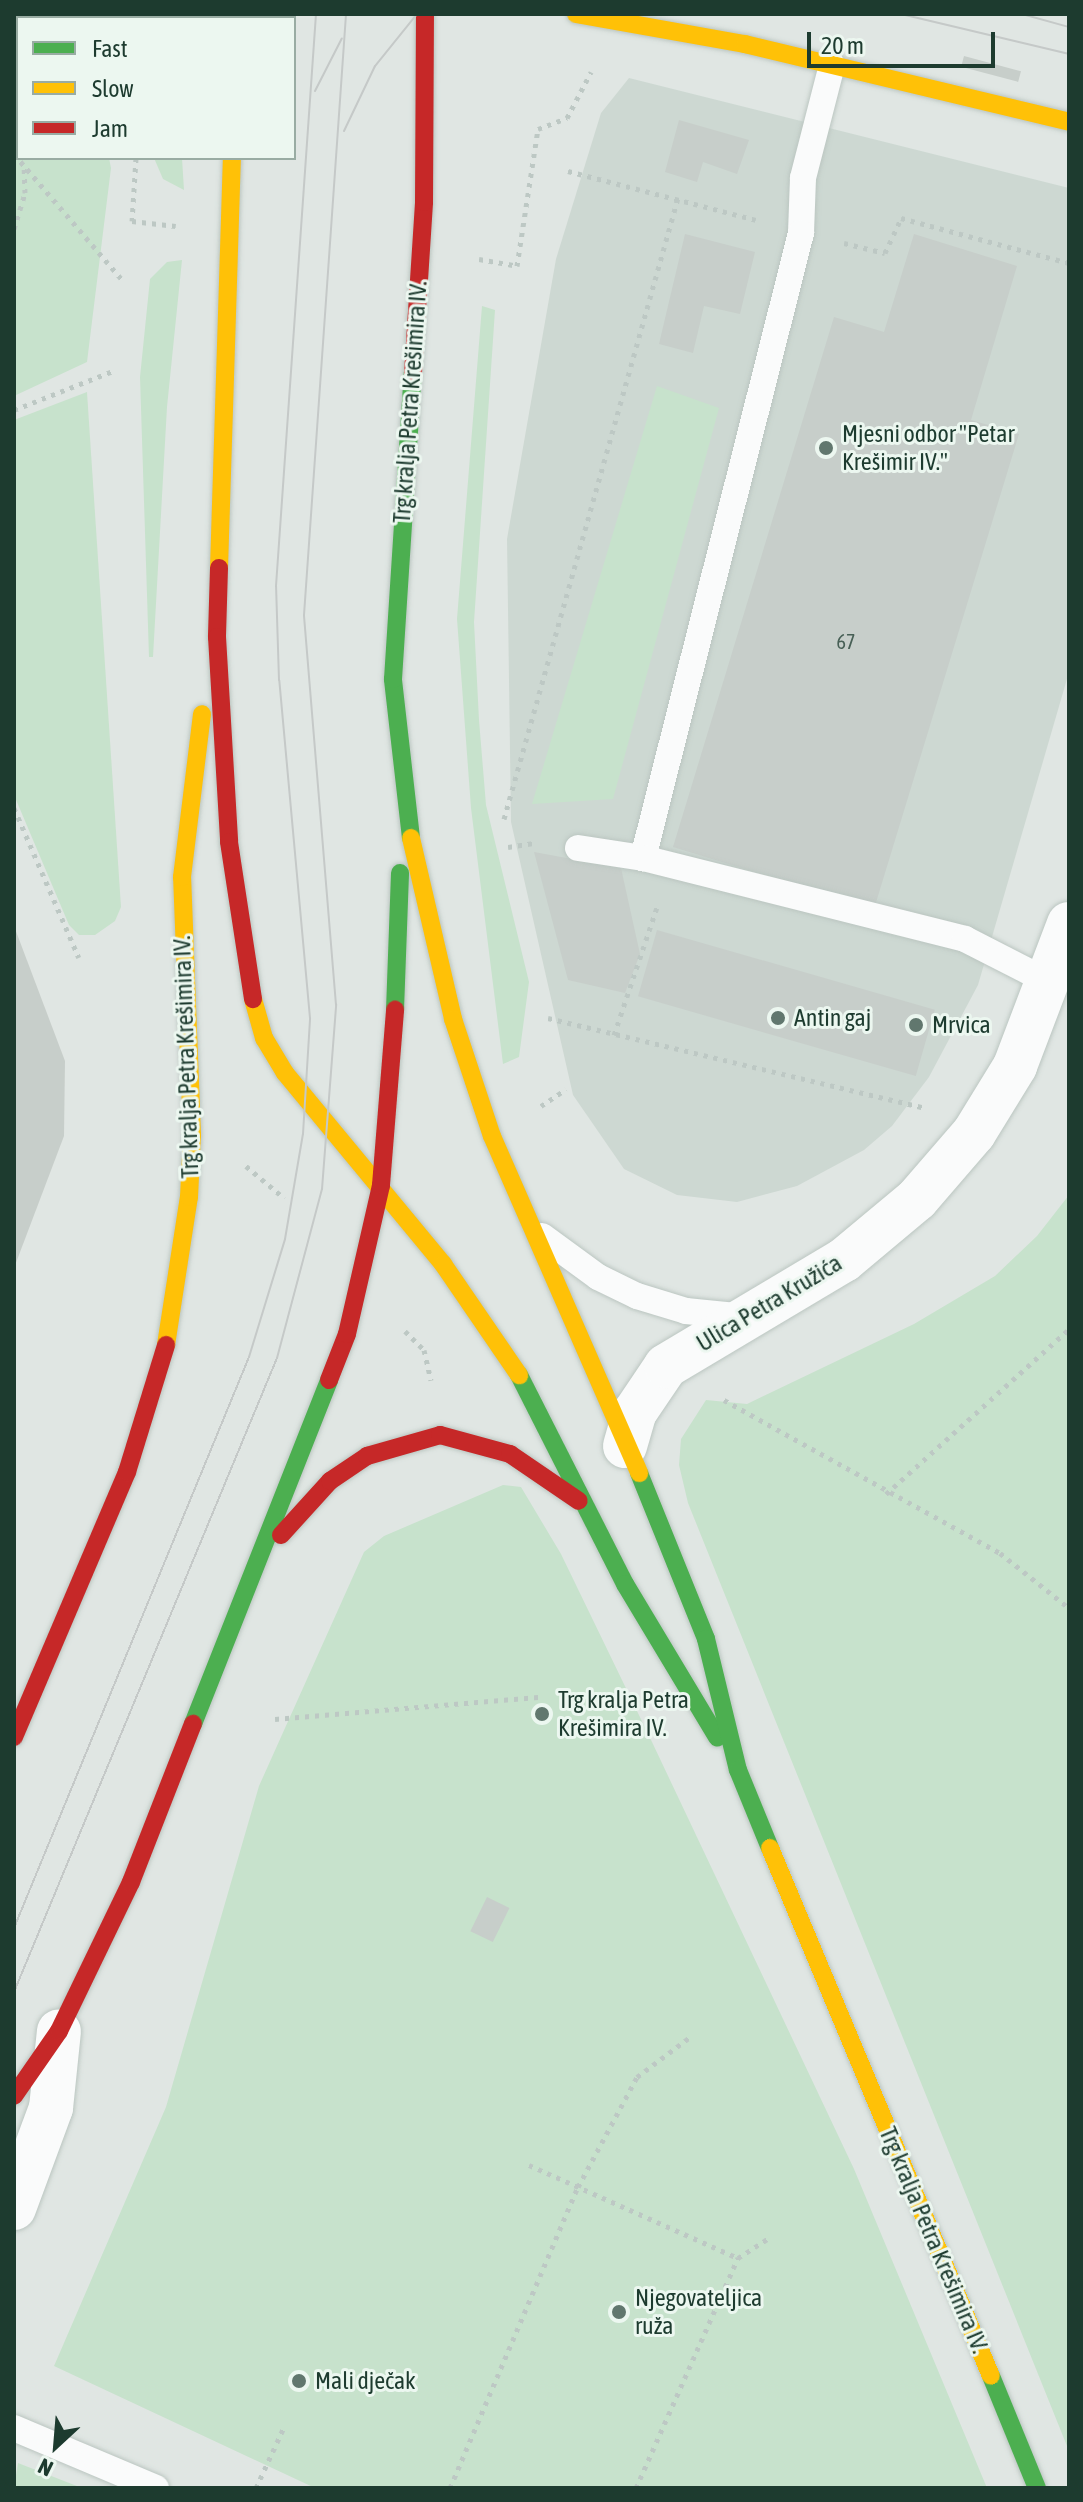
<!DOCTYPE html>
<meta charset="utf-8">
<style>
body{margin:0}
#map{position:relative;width:1083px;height:2502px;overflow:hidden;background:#e0e6e3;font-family:"Asap Condensed",sans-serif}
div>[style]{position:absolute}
.built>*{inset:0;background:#cdd8d2}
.green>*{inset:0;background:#c7e2cc}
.building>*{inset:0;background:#c7ceca;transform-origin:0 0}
.path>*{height:5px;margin-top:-2.5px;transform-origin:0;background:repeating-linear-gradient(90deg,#bdc8c4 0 4px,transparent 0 10px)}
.roads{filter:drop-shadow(0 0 2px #bbc6c1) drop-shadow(0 0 2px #bbc6c1)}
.lane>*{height:26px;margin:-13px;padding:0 13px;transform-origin:13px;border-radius:13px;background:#fafbfb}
.street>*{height:44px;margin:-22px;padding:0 22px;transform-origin:22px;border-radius:22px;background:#fafbfb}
.fast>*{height:18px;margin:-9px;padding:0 9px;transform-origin:9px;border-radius:9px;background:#4caf50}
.slow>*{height:18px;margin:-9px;padding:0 9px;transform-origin:9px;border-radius:9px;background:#ffc107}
.jam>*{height:18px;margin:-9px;padding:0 9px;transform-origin:9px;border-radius:9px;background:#c62828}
.tram>*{height:2px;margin:-1px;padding:0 1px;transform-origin:1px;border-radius:1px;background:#c5c9c8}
.dots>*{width:22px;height:22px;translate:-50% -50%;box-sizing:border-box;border:4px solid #ecf7f0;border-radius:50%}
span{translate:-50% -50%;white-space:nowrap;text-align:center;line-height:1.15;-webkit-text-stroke:6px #ecf7f0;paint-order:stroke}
.number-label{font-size:20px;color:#486056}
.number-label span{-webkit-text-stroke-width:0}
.street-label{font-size:24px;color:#1d3b2f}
.poi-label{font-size:24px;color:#1d3b2f}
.left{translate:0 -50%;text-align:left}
.frame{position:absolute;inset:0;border:16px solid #1d3b2f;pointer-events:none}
.legend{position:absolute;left:16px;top:16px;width:280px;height:144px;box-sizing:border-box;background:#ecf7f0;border:2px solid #99aca3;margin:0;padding:10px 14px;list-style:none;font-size:24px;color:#1d3b2f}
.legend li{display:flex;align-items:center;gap:16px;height:40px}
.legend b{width:40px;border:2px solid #99aca3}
.north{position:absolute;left:16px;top:2406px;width:80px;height:80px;-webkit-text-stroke:6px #ecf7f0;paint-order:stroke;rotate:206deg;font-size:22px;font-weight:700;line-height:32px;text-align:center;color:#1d3b2f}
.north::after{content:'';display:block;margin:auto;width:28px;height:36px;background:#1d3b2f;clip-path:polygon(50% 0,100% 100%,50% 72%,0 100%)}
.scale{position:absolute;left:807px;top:32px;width:188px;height:36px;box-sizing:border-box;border:4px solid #1d3b2f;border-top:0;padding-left:10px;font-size:24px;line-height:28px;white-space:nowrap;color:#1d3b2f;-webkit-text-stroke:6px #ecf7f0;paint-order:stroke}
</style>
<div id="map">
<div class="built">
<i style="clip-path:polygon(629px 78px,1069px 188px,1069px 672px,978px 985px,929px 1077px,892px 1126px,864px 1150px,797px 1186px,737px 1202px,677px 1195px,624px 1169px,573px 1095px,511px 822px,507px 539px,556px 259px,601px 113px)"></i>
</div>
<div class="green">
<i style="clip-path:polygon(14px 82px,18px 158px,109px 158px,111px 168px,87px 362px,14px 396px)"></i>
<i style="clip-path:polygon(154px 158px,182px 158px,184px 190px,163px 179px)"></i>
<i style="clip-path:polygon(182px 260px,167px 407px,153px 657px,149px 657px,140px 377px,150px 279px,167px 262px)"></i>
<i style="clip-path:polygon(482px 306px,495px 310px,474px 622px,479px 720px,486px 805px,529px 982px,519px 1057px,503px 1064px,471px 808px,457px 619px)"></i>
<i style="clip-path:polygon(657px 386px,719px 408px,613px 799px,532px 804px)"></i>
<i style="clip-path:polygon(87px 392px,121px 907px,115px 921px,95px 935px,79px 935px,69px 925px,14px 795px,14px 420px)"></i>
<i style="clip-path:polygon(1069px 1195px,1069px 2451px,688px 1503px,679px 1465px,681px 1439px,706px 1400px,747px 1404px,914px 1324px,995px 1276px,1037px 1236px)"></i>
<i style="clip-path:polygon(503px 1485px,521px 1487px,561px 1554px,652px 1742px,854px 2169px,987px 2488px,315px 2488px,54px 2366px,166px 2107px,259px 1786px,364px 1552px,384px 1536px)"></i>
<i style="clip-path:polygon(18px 2463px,82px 2488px,14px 2488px)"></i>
</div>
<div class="building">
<i style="left:964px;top:56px;width:59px;height:11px;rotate:15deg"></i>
<i style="clip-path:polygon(679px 120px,749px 140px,737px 174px,703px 162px,697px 182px,665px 172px)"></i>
<i style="clip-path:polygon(685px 234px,755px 252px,740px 314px,704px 306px,693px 353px,659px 344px)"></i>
<i style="clip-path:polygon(914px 234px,1017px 266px,971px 420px,1019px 434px,874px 909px,673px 847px,834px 317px,884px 332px)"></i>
<i style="clip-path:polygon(534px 852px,621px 868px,640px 954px,625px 993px,568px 980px)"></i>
<i style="clip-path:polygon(14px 926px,65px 1061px,64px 1136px,14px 1268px)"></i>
<i style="left:657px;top:930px;width:289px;height:69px;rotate:16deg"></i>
<i style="left:487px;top:1897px;width:25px;height:38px;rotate:26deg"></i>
</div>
<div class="path">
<i style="left:14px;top:51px;width:4px"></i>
<i style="left:14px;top:154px;width:169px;rotate:49.3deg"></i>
<i style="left:136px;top:158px;width:63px;rotate:93.6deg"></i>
<i style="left:132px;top:221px;width:44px;rotate:6.5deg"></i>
<i style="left:568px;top:171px;width:194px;rotate:14.6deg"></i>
<i style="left:14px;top:229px;width:38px;rotate:-73deg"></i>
<i style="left:25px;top:193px;width:29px;rotate:-92deg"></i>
<i style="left:844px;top:243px;width:42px;rotate:13.7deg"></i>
<i style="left:885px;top:253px;width:38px;rotate:-65deg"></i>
<i style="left:901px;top:218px;width:174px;rotate:15deg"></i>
<i style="left:479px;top:259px;width:39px;rotate:10deg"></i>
<i style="left:517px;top:266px;width:139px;rotate:-81.3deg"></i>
<i style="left:538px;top:129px;width:31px;rotate:-21deg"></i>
<i style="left:567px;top:118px;width:52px;rotate:-62.4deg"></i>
<i style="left:14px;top:410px;width:106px;rotate:-21.5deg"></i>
<i style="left:14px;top:808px;width:163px;rotate:66.6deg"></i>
<i style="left:504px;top:819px;width:645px;rotate:-74.35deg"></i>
<i style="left:508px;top:847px;width:26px;rotate:-9deg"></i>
<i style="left:548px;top:1018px;width:385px;rotate:13.4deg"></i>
<i style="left:614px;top:1035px;width:135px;rotate:-71.4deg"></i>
<i style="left:541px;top:1106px;width:30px;rotate:-34deg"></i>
<i style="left:246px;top:1166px;width:50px;rotate:40.1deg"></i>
<i style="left:405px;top:1331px;width:27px;rotate:45deg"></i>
<i style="left:424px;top:1350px;width:31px;rotate:77deg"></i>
<i style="left:724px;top:1400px;width:316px;rotate:29deg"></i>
<i style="left:1000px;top:1553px;width:88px;rotate:38.6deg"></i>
<i style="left:886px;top:1494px;width:246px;rotate:-42deg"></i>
<i style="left:275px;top:1719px;width:264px;rotate:-4.8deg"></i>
<i style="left:529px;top:2165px;width:229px;rotate:24deg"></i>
<i style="left:256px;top:2488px;width:67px;rotate:-65.3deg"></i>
<i style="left:450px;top:2488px;width:327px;rotate:-67deg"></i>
<i style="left:578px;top:2187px;width:125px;rotate:-61.8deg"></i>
<i style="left:637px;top:2077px;width:66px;rotate:-37deg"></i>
<i style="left:636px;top:2488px;width:252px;rotate:-66.1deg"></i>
<i style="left:738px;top:2258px;width:37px;rotate:-33deg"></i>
</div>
<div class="roads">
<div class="lane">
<i style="left:832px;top:65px;width:117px;rotate:104.4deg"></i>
<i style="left:803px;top:178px;width:55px;rotate:92.1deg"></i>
<i style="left:801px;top:233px;width:645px;rotate:104.19deg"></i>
<i style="left:643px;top:858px;width:332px;rotate:14.1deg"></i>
<i style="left:965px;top:939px;width:94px;rotate:27.1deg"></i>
<i style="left:578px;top:848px;width:66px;rotate:8.7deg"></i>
<i style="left:542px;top:1236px;width:69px;rotate:36.2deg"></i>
<i style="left:598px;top:1277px;width:43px;rotate:26deg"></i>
<i style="left:637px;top:1296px;width:51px;rotate:17deg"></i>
<i style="left:686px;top:1311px;width:60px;rotate:5.7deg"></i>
<i style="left:14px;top:2428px;width:154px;rotate:22.9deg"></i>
</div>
<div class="street">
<i style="left:625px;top:1446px;width:35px;rotate:-74deg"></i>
<i style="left:635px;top:1412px;width:55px;rotate:-56deg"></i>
<i style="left:666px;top:1366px;width:207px;rotate:-30.8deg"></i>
<i style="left:844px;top:1260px;width:95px;rotate:-39.9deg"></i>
<i style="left:917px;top:1199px;width:87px;rotate:-49.2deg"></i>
<i style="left:974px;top:1133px;width:79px;rotate:-58.5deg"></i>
<i style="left:1015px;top:1066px;width:152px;rotate:-69.2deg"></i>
<i style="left:14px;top:2208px;width:107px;rotate:-69.7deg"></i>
<i style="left:51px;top:2108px;width:77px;rotate:-84.1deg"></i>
</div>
<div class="fast">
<i style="left:411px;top:838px;width:160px;rotate:-96.5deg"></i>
<i style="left:393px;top:679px;width:307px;rotate:-86.3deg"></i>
<i style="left:395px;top:1010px;width:137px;rotate:-87.9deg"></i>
<i style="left:519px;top:1375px;width:234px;rotate:63.1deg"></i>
<i style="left:625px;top:1584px;width:179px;rotate:59deg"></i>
<i style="left:639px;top:1473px;width:179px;rotate:68deg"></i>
<i style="left:706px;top:1639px;width:135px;rotate:76.3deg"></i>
<i style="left:738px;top:1770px;width:84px;rotate:67.7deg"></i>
<i style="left:193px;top:1724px;width:370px;rotate:-68.4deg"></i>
<i style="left:991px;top:2376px;width:121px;rotate:67.7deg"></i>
</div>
<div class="slow">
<i style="left:240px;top:14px;width:4px;rotate:90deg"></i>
<i style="left:576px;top:14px;width:172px;rotate:10.1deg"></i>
<i style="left:745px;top:44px;width:333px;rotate:13.5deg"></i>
<i style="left:219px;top:568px;width:410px;rotate:-88.2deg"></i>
<i style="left:411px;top:838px;width:186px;rotate:76.9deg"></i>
<i style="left:453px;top:1019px;width:123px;rotate:71.6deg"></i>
<i style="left:492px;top:1136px;width:368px;rotate:66.4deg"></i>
<i style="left:253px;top:999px;width:41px;rotate:74.2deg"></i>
<i style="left:264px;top:1038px;width:41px;rotate:59deg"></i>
<i style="left:285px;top:1073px;width:248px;rotate:50.4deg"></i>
<i style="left:443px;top:1264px;width:135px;rotate:55.6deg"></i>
<i style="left:166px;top:1345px;width:150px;rotate:-81.2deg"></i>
<i style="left:189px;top:1197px;width:62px;rotate:-87.2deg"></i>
<i style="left:192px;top:1135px;width:258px;rotate:-92.2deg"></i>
<i style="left:182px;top:877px;width:164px;rotate:-83deg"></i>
<i style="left:770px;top:1848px;width:572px;rotate:67.29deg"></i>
</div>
<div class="jam">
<i style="left:413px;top:373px;width:171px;rotate:-86.3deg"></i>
<i style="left:424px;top:202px;width:188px;rotate:-89.7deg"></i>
<i style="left:219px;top:568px;width:69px;rotate:91.7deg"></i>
<i style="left:217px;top:637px;width:205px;rotate:86.6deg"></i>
<i style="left:229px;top:842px;width:159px;rotate:81.3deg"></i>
<i style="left:329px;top:1380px;width:49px;rotate:-68.6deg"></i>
<i style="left:347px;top:1334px;width:153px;rotate:-77.1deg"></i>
<i style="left:381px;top:1185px;width:176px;rotate:-85.4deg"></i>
<i style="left:281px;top:1535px;width:73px;rotate:-47.8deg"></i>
<i style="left:330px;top:1481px;width:45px;rotate:-34deg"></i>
<i style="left:367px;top:1456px;width:76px;rotate:-16deg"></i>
<i style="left:440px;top:1435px;width:73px;rotate:15.2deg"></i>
<i style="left:510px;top:1454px;width:83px;rotate:34.3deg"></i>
<i style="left:14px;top:1737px;width:288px;rotate:-66.9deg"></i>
<i style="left:127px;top:1472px;width:133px;rotate:-72.9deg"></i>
<i style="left:14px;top:2096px;width:79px;rotate:-55.3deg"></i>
<i style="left:59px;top:2031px;width:165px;rotate:-64.2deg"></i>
<i style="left:131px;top:1882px;width:170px;rotate:-68.6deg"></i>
</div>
</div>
<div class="tram">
<i style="left:901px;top:14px;width:173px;rotate:13.4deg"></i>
<i style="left:1022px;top:14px;width:49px;rotate:15.5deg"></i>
<i style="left:315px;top:91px;width:59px;rotate:-63deg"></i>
<i style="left:344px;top:131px;width:72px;rotate:-64.5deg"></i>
<i style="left:375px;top:66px;width:67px;rotate:-51.1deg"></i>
<i style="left:14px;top:1928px;width:617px;rotate:-67.63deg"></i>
<i style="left:249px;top:1357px;width:123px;rotate:-73deg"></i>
<i style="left:285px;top:1239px;width:107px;rotate:-80.3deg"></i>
<i style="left:303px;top:1134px;width:116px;rotate:-86.5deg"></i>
<i style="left:310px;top:1018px;width:339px;rotate:-95.2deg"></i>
<i style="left:279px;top:680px;width:94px;rotate:-91.8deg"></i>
<i style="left:276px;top:586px;width:573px;rotate:-86deg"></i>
<i style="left:14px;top:1992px;width:686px;rotate:-67.47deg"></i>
<i style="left:277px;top:1358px;width:175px;rotate:-75.1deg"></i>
<i style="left:322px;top:1189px;width:185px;rotate:-85.6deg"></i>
<i style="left:336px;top:1005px;width:391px;rotate:-94.7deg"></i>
<i style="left:304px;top:615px;width:602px;rotate:-86deg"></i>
</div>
<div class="dots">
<i style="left:826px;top:448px;background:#61776e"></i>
<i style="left:778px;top:1018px;background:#61776e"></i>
<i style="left:916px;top:1025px;background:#61776e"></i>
<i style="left:542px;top:1714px;background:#61776e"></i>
<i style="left:619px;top:2312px;background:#61776e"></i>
<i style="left:299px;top:2381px;background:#61776e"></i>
</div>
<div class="number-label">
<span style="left:846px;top:641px">67</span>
</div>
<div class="street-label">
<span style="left:410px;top:402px;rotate:-86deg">Trg kralja Petra Krešimira IV.</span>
<span style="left:186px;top:1057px;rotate:-92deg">Trg kralja Petra Krešimira IV.</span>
<span style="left:769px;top:1303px;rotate:-31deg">Ulica Petra Kružića</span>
<span style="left:934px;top:2240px;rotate:67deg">Trg kralja Petra Krešimira IV.</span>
</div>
<div class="poi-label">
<span class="left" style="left:842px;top:448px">Mjesni odbor "Petar<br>Krešimir IV."</span>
<span class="left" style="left:794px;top:1018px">Antin gaj</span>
<span class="left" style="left:932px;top:1025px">Mrvica</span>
<span class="left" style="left:558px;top:1714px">Trg kralja Petra<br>Krešimira IV.</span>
<span class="left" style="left:635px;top:2312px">Njegovateljica<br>ruža</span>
<span class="left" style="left:315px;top:2381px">Mali dječak</span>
</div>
<div class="frame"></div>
<ul class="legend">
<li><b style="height:10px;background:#4caf50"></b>Fast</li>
<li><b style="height:10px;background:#ffc107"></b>Slow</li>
<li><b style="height:10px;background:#c62828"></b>Jam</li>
</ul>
<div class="north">N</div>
<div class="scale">20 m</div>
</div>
